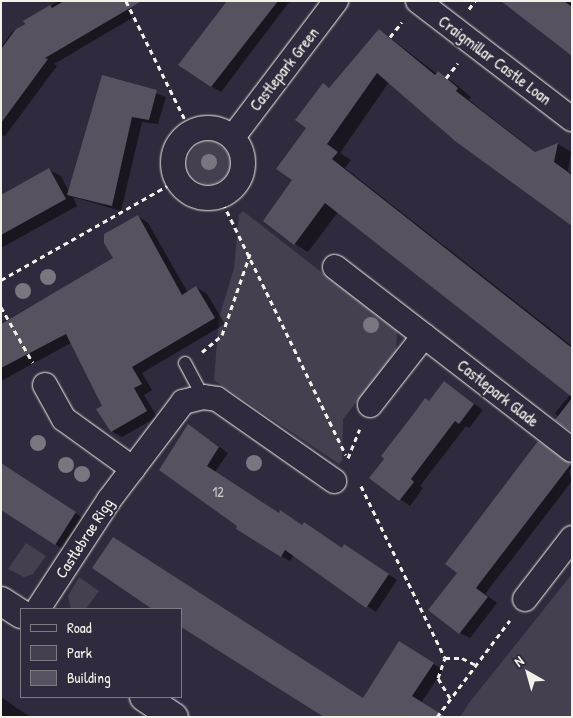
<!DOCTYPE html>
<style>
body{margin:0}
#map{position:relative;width:573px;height:718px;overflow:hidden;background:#2f2a3d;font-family:"Patrick Hand",sans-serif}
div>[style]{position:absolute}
.green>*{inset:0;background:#454050}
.round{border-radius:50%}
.shadow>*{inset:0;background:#0007}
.building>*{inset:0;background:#56525f}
.path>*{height:3px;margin-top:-1.5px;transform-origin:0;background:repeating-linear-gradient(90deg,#f4f1e8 0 5px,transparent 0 9px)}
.roads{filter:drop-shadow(0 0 1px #f4f1e8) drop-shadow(0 0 1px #f4f1e8)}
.lane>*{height:12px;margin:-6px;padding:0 6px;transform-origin:6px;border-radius:6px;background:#2f2a3d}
.street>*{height:24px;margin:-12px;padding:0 12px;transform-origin:12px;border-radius:12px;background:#2f2a3d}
.street>.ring{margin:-12px;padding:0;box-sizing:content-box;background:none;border:24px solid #2f2a3d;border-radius:50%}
.secondary>*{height:28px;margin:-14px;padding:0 14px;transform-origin:14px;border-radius:14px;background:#2f2a3d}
.trees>*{width:16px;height:16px;margin:-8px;border-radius:50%;background:#7a757e}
span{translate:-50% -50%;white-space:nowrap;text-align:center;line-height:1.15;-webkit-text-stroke:4px #2f2a3d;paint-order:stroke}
.number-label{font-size:14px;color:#ccc9c6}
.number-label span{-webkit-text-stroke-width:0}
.street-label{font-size:16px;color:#f4f1e8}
.frame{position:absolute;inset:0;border:2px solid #f4f1e8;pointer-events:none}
.legend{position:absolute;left:20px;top:608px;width:162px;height:90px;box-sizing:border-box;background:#2f2a3d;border:1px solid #7e7a81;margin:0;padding:6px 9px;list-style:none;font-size:15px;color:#f4f1e8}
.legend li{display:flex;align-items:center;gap:10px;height:25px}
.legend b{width:25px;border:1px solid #7e7a81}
.north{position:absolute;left:503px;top:648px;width:50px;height:50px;-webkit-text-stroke:4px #2f2a3d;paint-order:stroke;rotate:322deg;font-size:14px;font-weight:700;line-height:20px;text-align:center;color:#f4f1e8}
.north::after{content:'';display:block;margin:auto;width:18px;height:22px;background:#f4f1e8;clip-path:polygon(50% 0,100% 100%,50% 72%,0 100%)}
</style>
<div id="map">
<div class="green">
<i class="round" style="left:188px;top:142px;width:42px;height:42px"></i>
<i style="clip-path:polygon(243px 211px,397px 331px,396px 353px,343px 419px,342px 460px,339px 464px,214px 380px,219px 318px,234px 268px,239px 215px)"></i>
<i style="clip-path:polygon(26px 543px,46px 556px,33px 574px,24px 577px,8px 569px)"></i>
<i style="clip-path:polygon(572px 574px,572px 717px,460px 717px,469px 703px)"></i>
<i style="clip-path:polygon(79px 577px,99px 591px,86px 609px,71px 609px,68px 596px)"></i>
</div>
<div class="shadow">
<i style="clip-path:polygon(58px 1px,123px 1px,132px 18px,54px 64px,57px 66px,5px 136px,1px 135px,1px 47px,12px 32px)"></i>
<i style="clip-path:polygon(228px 1px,290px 1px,221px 92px,211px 86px)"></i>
<i style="clip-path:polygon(503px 1px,568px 1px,572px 4px,572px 54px)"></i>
<i style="clip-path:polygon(380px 30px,437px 74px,452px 81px,471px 97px,469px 100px,537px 153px,558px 144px,571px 152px,568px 171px,572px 174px,572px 224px,456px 140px,389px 82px,340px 153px,351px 160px,345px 168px,572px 346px,572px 431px,555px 413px,571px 394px,338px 212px,308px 252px,295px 244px,294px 180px,307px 128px,323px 85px,331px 89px)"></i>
<i style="clip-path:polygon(103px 76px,166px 97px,158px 124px,142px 122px,121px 211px,73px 197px,77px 206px,1px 248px,1px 196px,49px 170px,61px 176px,69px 192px)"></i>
<i style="clip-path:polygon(138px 216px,148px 223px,188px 293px,196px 287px,207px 294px,225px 324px,142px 373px,152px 390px,144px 395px,157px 417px,122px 437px,111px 431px,104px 407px,71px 343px,1px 381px,1px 323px,115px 259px)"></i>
<i style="clip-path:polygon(454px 389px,483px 410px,469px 428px,466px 426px,420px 486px,423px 488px,410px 506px,371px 478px,430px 402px)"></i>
<i style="clip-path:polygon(197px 431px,228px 453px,215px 472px,279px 514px,343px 549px,354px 551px,397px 580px,376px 612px,294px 555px,290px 561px,281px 556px,160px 470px)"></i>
<i style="clip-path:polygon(548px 449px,572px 467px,569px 471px,572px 481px,485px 594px,497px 603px,470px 638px,460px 633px,458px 573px)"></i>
<i style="clip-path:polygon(1px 464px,86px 520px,66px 551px,1px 509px)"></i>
<i style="clip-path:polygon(114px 538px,363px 699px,409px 648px,443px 670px,421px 703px,326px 717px,181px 609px,158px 609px,94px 568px)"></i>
<i style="clip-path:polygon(1px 697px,30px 717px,1px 717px)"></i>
</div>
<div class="building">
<i style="clip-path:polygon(64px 1px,142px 1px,45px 58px,48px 59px,1px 123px,1px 49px,16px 29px,25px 24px,23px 21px,50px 5px,52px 8px)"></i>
<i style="clip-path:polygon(227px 1px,278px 1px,211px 87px,178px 65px)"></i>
<i style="clip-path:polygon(501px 1px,564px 1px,572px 7px,572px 56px)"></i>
<i style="clip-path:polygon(379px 29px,435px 75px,438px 71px,458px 88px,456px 91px,535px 152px,558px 143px,554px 162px,572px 175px,572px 226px,455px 141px,377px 73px,327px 144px,338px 152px,332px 159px,572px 348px,572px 397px,325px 203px,294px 245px,263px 221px,292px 180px,276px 169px,306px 128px,295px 120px,323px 83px,329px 88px)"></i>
<i style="clip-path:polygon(102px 75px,157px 90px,149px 120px,132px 117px,112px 206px,67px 195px)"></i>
<i style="clip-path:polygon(49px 168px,66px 199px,1px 235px,1px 195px)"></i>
<i style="clip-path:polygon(138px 215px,182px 295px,196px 286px,215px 318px,132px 367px,142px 384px,134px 388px,147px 411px,111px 432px,96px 409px,102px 406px,66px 334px,1px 368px,1px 324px,113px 258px,104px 243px,104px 234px)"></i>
<i style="clip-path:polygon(444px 381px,474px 404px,459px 424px,455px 421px,411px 479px,414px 482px,399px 501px,369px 478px,384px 459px,381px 456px,415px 412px,425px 398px,429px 401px)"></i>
<i style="clip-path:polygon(572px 398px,572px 432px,555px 420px)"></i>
<i style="clip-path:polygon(188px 424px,219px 447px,207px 466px,279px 513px,280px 510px,302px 525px,304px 522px,342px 548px,344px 544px,389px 574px,366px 608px,285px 550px,281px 557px,236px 529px,237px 526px,159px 470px)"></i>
<i style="clip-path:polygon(538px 441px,571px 464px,476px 588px,488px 597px,459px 634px,428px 610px,457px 573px,445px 564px)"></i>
<i style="clip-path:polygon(1px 463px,76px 512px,55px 545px,1px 510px)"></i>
<i style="clip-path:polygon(113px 537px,363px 698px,399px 641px,434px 663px,412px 696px,446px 717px,324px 717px,181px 627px,181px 609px,152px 609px,92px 568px)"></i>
</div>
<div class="path">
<i style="left:126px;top:1px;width:146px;rotate:63.6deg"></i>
<i style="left:469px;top:9px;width:10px;rotate:-53deg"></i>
<i style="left:390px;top:37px;width:19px;rotate:-51deg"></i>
<i style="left:446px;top:78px;width:19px;rotate:-51deg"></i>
<i style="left:219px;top:195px;width:289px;rotate:64deg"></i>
<i style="left:1px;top:280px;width:203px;rotate:-29.5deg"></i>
<i style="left:1px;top:307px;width:64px;rotate:60.3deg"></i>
<i style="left:202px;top:352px;width:26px;rotate:-40deg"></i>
<i style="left:222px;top:335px;width:86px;rotate:-70.9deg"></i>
<i style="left:348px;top:458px;width:31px;rotate:-68deg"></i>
<i style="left:361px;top:486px;width:191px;rotate:64deg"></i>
<i style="left:450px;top:698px;width:23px;rotate:-121deg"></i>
<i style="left:438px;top:678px;width:21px;rotate:-71deg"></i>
<i style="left:445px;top:658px;width:17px"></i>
<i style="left:462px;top:658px;width:16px;rotate:27deg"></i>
<i style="left:437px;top:717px;width:121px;rotate:-53deg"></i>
</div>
<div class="roads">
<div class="lane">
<i style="left:185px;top:363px;width:38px;rotate:62deg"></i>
</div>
<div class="street">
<i style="left:418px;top:1px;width:194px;rotate:37.5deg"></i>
<i class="ring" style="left:173px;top:128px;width:46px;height:46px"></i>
<i style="left:233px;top:137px;width:171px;rotate:-52.9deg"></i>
<i style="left:335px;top:267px;width:299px;rotate:37.7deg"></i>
<i style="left:45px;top:385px;width:39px;rotate:61deg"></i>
<i style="left:64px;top:419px;width:85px;rotate:35.9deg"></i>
<i style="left:370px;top:405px;width:88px;rotate:-52deg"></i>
<i style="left:525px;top:599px;width:77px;rotate:-52.4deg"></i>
<i style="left:38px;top:609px;width:130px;rotate:-56.9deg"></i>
<i style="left:109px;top:500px;width:123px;rotate:-52.9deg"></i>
<i style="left:183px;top:402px;width:21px;rotate:-14deg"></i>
<i style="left:203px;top:397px;width:14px;rotate:8deg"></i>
<i style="left:217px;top:399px;width:143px;rotate:35deg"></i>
</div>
<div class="secondary">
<i style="left:1px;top:601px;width:24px;rotate:33deg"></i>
<i style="left:144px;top:697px;width:36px;rotate:34deg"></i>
</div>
</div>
<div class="trees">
<i style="left:209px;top:162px"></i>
<i style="left:48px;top:277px"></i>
<i style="left:23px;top:291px"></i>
<i style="left:371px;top:325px"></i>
<i style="left:38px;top:443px"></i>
<i style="left:254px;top:463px"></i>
<i style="left:66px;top:465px"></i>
<i style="left:82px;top:474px"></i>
</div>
<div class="number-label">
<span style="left:218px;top:492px">12</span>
</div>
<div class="street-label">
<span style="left:495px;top:60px;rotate:37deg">Craigmillar Castle Loan</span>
<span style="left:284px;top:69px;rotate:-52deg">Castlepark Green</span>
<span style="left:498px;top:393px;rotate:38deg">Castlepark Glade</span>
<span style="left:84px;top:538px;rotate:-57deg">Castlebrae Rigg</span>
</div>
<div class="frame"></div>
<ul class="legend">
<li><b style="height:6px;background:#2f2a3d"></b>Road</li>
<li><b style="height:14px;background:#454050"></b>Park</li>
<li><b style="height:14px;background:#56525f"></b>Building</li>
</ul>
<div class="north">N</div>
</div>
